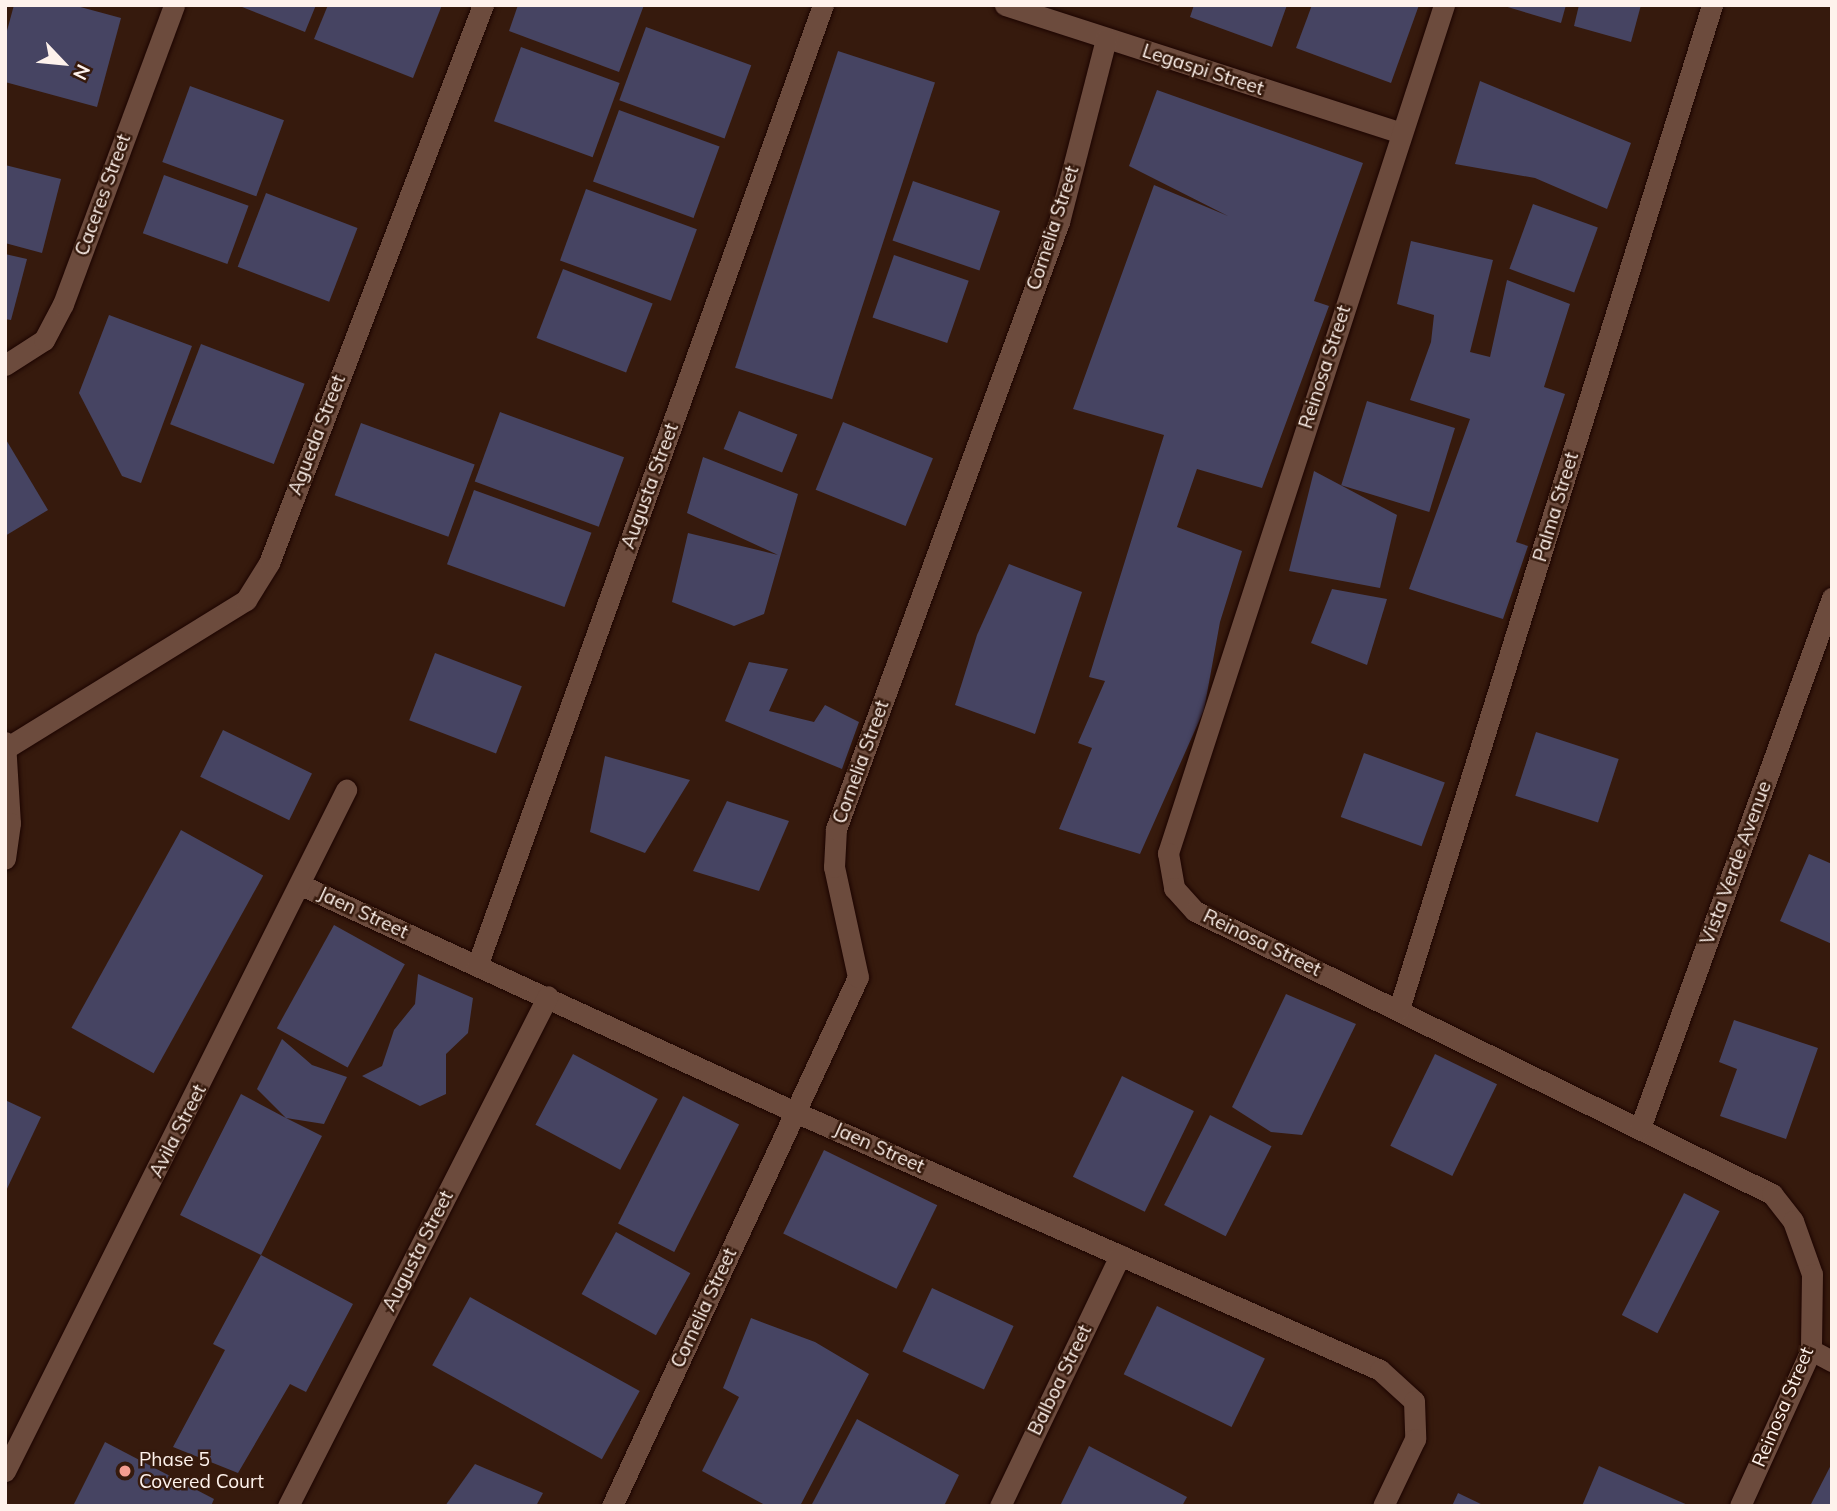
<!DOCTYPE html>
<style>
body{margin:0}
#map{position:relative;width:1837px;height:1511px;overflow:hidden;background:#361a0d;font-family:Mulish,sans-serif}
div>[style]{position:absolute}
.building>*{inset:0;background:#464462;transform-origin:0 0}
.roads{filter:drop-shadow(0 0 2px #1c0400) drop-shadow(0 0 2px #1c0400)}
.minor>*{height:21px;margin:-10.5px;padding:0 10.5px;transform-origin:10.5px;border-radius:10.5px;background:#6c4b3d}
.dots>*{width:19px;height:19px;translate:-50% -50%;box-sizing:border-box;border:4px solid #361a0d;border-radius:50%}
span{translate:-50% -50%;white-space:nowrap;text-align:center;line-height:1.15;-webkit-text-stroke:5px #361a0d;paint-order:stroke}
.street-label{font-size:19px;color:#fef2ec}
.poi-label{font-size:19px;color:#fef2ec}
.left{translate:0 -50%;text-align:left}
.frame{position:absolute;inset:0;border:7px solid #fef2ec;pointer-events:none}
.north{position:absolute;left:28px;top:28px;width:70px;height:70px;-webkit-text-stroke:5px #361a0d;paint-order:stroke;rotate:116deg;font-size:19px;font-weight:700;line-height:28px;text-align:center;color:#fef2ec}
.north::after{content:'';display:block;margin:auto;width:24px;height:32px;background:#fef2ec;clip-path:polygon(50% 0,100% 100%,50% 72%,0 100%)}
</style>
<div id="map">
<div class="building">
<i style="clip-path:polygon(14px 5px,73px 5px,121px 18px,97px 107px,5px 82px,5px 38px)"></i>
<i style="clip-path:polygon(237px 5px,316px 5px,305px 32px)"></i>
<i style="clip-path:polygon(328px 5px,442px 5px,413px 78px,314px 39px)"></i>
<i style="clip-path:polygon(518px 5px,644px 5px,619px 72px,509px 31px)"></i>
<i style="clip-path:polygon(1194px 5px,1287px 5px,1272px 47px,1190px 17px)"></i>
<i style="clip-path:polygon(1312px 5px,1419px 5px,1391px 83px,1296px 48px)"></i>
<i style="clip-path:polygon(1501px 5px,1566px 5px,1561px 23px)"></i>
<i style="clip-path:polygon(1579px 5px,1641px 5px,1631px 42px,1574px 26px)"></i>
<i style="left:646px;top:27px;width:112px;height:78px;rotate:20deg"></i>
<i style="left:521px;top:47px;width:105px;height:79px;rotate:20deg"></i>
<i style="left:838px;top:51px;width:102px;height:333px;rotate:18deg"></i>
<i style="clip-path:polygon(1480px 81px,1631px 143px,1607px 209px,1535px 178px,1455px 164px)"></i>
<i style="left:190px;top:86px;width:100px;height:81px;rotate:20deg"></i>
<i style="clip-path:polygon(1157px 90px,1363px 163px,1314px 301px,1329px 306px,1262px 488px,1197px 469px,1177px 527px,1242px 551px,1220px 622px,1204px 710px,1140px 854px,1059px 829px,1092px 748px,1078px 743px,1105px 681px,1089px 677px,1164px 435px,1073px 409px,1154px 185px,1228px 216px,1129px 166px)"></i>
<i style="left:619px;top:110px;width:107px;height:76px;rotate:20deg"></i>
<i style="clip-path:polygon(5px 165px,61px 179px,42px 253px,5px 243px)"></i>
<i style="left:164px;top:175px;width:90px;height:62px;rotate:20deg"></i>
<i style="left:913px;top:181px;width:92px;height:63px;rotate:19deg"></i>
<i style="left:586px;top:189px;width:118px;height:76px;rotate:20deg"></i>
<i style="left:266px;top:193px;width:98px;height:79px;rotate:21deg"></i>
<i style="left:1533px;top:204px;width:69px;height:69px;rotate:20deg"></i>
<i style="clip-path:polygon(1411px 241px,1493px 260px,1470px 352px,1490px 357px,1507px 280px,1570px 304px,1544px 387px,1565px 394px,1516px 542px,1528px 546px,1503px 619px,1409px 589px,1470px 419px,1410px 400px,1431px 342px,1434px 315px,1397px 304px)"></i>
<i style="clip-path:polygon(5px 254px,27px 259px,11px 320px,5px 319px)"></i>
<i style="left:894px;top:255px;width:79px;height:66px;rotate:19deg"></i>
<i style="left:563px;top:269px;width:96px;height:74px;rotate:21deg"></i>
<i style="clip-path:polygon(109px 315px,192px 346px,141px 483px,122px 476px,79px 393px)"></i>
<i style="left:201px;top:344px;width:111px;height:86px;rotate:21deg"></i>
<i style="left:1367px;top:401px;width:92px;height:88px;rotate:17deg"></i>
<i style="left:739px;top:411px;width:63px;height:41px;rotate:22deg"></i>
<i style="left:500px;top:412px;width:132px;height:74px;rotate:20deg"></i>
<i style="left:843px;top:422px;width:97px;height:73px;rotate:22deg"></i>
<i style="left:361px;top:423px;width:121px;height:77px;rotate:20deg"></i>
<i style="clip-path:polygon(5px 438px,48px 510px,5px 536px)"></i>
<i style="clip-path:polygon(703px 457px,798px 494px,764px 614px,734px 626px,672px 602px,688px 533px,778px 555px,687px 513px)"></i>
<i style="clip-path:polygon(1314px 471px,1397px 515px,1380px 588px,1289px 571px)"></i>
<i style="left:474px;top:490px;width:125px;height:79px;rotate:20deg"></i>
<i style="clip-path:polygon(1009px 564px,1082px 592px,1035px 734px,955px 705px,977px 635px)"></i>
<i style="clip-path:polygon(1332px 589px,1387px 599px,1367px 665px,1311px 643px)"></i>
<i style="left:435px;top:653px;width:93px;height:72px;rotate:21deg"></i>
<i style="clip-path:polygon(749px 662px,788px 669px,769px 711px,814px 722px,825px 705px,859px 722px,842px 769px,725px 721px)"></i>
<i style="left:223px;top:730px;width:99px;height:52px;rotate:26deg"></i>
<i style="left:1536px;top:732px;width:87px;height:67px;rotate:18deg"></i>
<i style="left:1364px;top:753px;width:86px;height:68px;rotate:20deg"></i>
<i style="clip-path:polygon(605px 756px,690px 780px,645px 853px,590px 832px)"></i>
<i style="clip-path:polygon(727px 801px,789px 821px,759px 891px,693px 871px)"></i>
<i style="left:181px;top:830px;width:94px;height:226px;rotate:29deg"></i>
<i style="clip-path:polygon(1809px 854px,1832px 864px,1832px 944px,1780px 921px)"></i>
<i style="left:334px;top:925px;width:81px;height:118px;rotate:29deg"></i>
<i style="clip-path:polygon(418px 974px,473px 998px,468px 1033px,446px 1054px,446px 1094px,420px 1106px,362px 1076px,382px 1066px,394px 1030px,415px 1004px)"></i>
<i style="clip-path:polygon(1286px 994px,1356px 1024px,1302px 1135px,1271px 1132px,1232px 1107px)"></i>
<i style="clip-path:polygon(1734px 1020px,1818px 1048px,1786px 1139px,1720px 1116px,1737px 1069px,1719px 1062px)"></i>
<i style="clip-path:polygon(282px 1039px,312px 1065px,347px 1077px,324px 1124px,286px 1118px,322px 1136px,261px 1255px,180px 1215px,241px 1094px,286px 1118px,257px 1089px)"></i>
<i style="left:573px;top:1054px;width:96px;height:80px;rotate:28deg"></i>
<i style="left:1435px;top:1054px;width:69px;height:102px;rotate:26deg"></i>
<i style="left:1122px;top:1076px;width:80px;height:112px;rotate:26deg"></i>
<i style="left:683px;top:1096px;width:63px;height:143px;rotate:27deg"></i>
<i style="clip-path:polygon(5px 1100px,41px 1117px,5px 1193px)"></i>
<i style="left:1210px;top:1115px;width:69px;height:101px;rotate:27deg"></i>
<i style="left:824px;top:1150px;width:126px;height:93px;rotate:26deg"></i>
<i style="left:1684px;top:1193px;width:40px;height:137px;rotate:27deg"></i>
<i style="left:616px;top:1232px;width:85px;height:71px;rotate:29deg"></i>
<i style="clip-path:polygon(261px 1255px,353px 1304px,306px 1392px,290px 1384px,238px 1473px,173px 1447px,225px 1350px,213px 1344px)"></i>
<i style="left:932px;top:1288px;width:90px;height:70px;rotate:25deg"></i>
<i style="left:470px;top:1297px;width:194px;height:78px;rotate:29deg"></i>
<i style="left:1157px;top:1306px;width:120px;height:76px;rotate:26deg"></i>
<i style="clip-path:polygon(751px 1318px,815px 1342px,869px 1374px,800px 1506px,767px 1506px,702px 1471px,739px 1397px,723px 1388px)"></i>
<i style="clip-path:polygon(857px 1419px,959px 1475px,944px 1506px,811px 1506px)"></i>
<i style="clip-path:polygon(105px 1442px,214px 1499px,211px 1506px,73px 1506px)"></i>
<i style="clip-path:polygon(1089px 1446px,1187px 1497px,1182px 1506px,1060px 1506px)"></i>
<i style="clip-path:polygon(1832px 1463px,1832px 1506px,1810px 1506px)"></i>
<i style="clip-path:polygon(475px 1464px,543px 1493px,536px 1506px,445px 1506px)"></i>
<i style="clip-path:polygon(1599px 1466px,1690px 1506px,1582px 1506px)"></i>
<i style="clip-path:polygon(1458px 1493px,1485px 1506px,1452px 1506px)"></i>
</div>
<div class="roads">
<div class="minor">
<i style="left:1005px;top:5px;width:416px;rotate:17.9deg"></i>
<i style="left:1444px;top:5px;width:892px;rotate:108.03deg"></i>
<i style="left:1168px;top:853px;width:36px;rotate:80deg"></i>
<i style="left:1174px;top:888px;width:31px;rotate:48deg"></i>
<i style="left:1195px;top:911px;width:643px;rotate:26.13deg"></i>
<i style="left:1772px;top:1194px;width:34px;rotate:52deg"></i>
<i style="left:1793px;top:1221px;width:56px;rotate:70.3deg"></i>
<i style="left:1812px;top:1274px;width:76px;rotate:90.8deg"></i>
<i style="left:1811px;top:1350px;width:171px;rotate:114.5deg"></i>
<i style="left:5px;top:365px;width:46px;rotate:-32.7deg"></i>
<i style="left:44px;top:340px;width:41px;rotate:-62.2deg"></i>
<i style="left:63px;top:304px;width:319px;rotate:-69.6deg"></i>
<i style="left:5px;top:742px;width:81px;rotate:86.5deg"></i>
<i style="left:10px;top:823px;width:36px;rotate:98deg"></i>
<i style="left:8px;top:747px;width:280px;rotate:-31.7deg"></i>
<i style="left:246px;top:600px;width:44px;rotate:-58.1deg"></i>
<i style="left:269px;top:563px;width:598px;rotate:-69.02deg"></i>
<i style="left:303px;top:886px;width:541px;rotate:24.67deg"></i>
<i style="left:795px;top:1112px;width:639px;rotate:23.8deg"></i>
<i style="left:1380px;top:1370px;width:46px;rotate:42.4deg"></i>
<i style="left:1414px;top:1401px;width:38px;rotate:88deg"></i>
<i style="left:1415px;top:1439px;width:74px;rotate:115.5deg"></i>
<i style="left:477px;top:966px;width:1021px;rotate:-70.2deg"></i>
<i style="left:1399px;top:1009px;width:1052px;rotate:-72.68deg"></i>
<i style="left:1640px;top:1128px;width:564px;rotate:-70.09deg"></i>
<i style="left:1811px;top:1350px;width:24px;rotate:28deg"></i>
<i style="left:5px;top:1471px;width:762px;rotate:-63.4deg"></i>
<i style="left:288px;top:1506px;width:572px;rotate:-62.99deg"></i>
<i style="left:612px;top:1506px;width:583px;rotate:-65.06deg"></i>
<i style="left:858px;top:977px;width:113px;rotate:-102.3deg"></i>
<i style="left:834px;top:867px;width:38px;rotate:-87deg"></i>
<i style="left:836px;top:829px;width:647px;rotate:-69.83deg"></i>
<i style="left:1059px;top:222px;width:189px;rotate:-75.6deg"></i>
<i style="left:1000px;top:1506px;width:278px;rotate:-64.4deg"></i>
</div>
</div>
<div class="dots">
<i style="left:125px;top:1471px;background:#f59d90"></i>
</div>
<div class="street-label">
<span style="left:1203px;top:70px;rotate:18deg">Legaspi Street</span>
<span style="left:103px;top:195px;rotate:-70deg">Caceres Street</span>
<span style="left:1053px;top:228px;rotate:-72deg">Cornelia Street</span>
<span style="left:1325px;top:367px;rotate:-72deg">Reinosa Street</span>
<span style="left:317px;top:435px;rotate:-69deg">Agueda Street</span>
<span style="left:650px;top:486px;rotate:-70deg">Augusta Street</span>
<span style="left:1556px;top:507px;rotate:-73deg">Palma Street</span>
<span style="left:861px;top:762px;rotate:-70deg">Cornelia Street</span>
<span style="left:1736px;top:863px;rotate:-70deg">Vista Verde Avenue</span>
<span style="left:363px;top:913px;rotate:25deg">Jaen Street</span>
<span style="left:1262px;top:943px;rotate:26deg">Reinosa Street</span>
<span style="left:178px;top:1131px;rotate:-63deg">Avila Street</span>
<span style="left:879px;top:1148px;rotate:24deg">Jaen Street</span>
<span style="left:418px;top:1251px;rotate:-63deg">Augusta Street</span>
<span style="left:704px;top:1308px;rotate:-65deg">Cornelia Street</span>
<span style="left:1060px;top:1380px;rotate:-64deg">Balboa Street</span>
<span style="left:1783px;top:1407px;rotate:-67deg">Reinosa Street</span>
</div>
<div class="poi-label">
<span class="left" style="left:139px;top:1471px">Phase 5<br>Covered Court</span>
</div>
<div class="frame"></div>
<div class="north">N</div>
</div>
